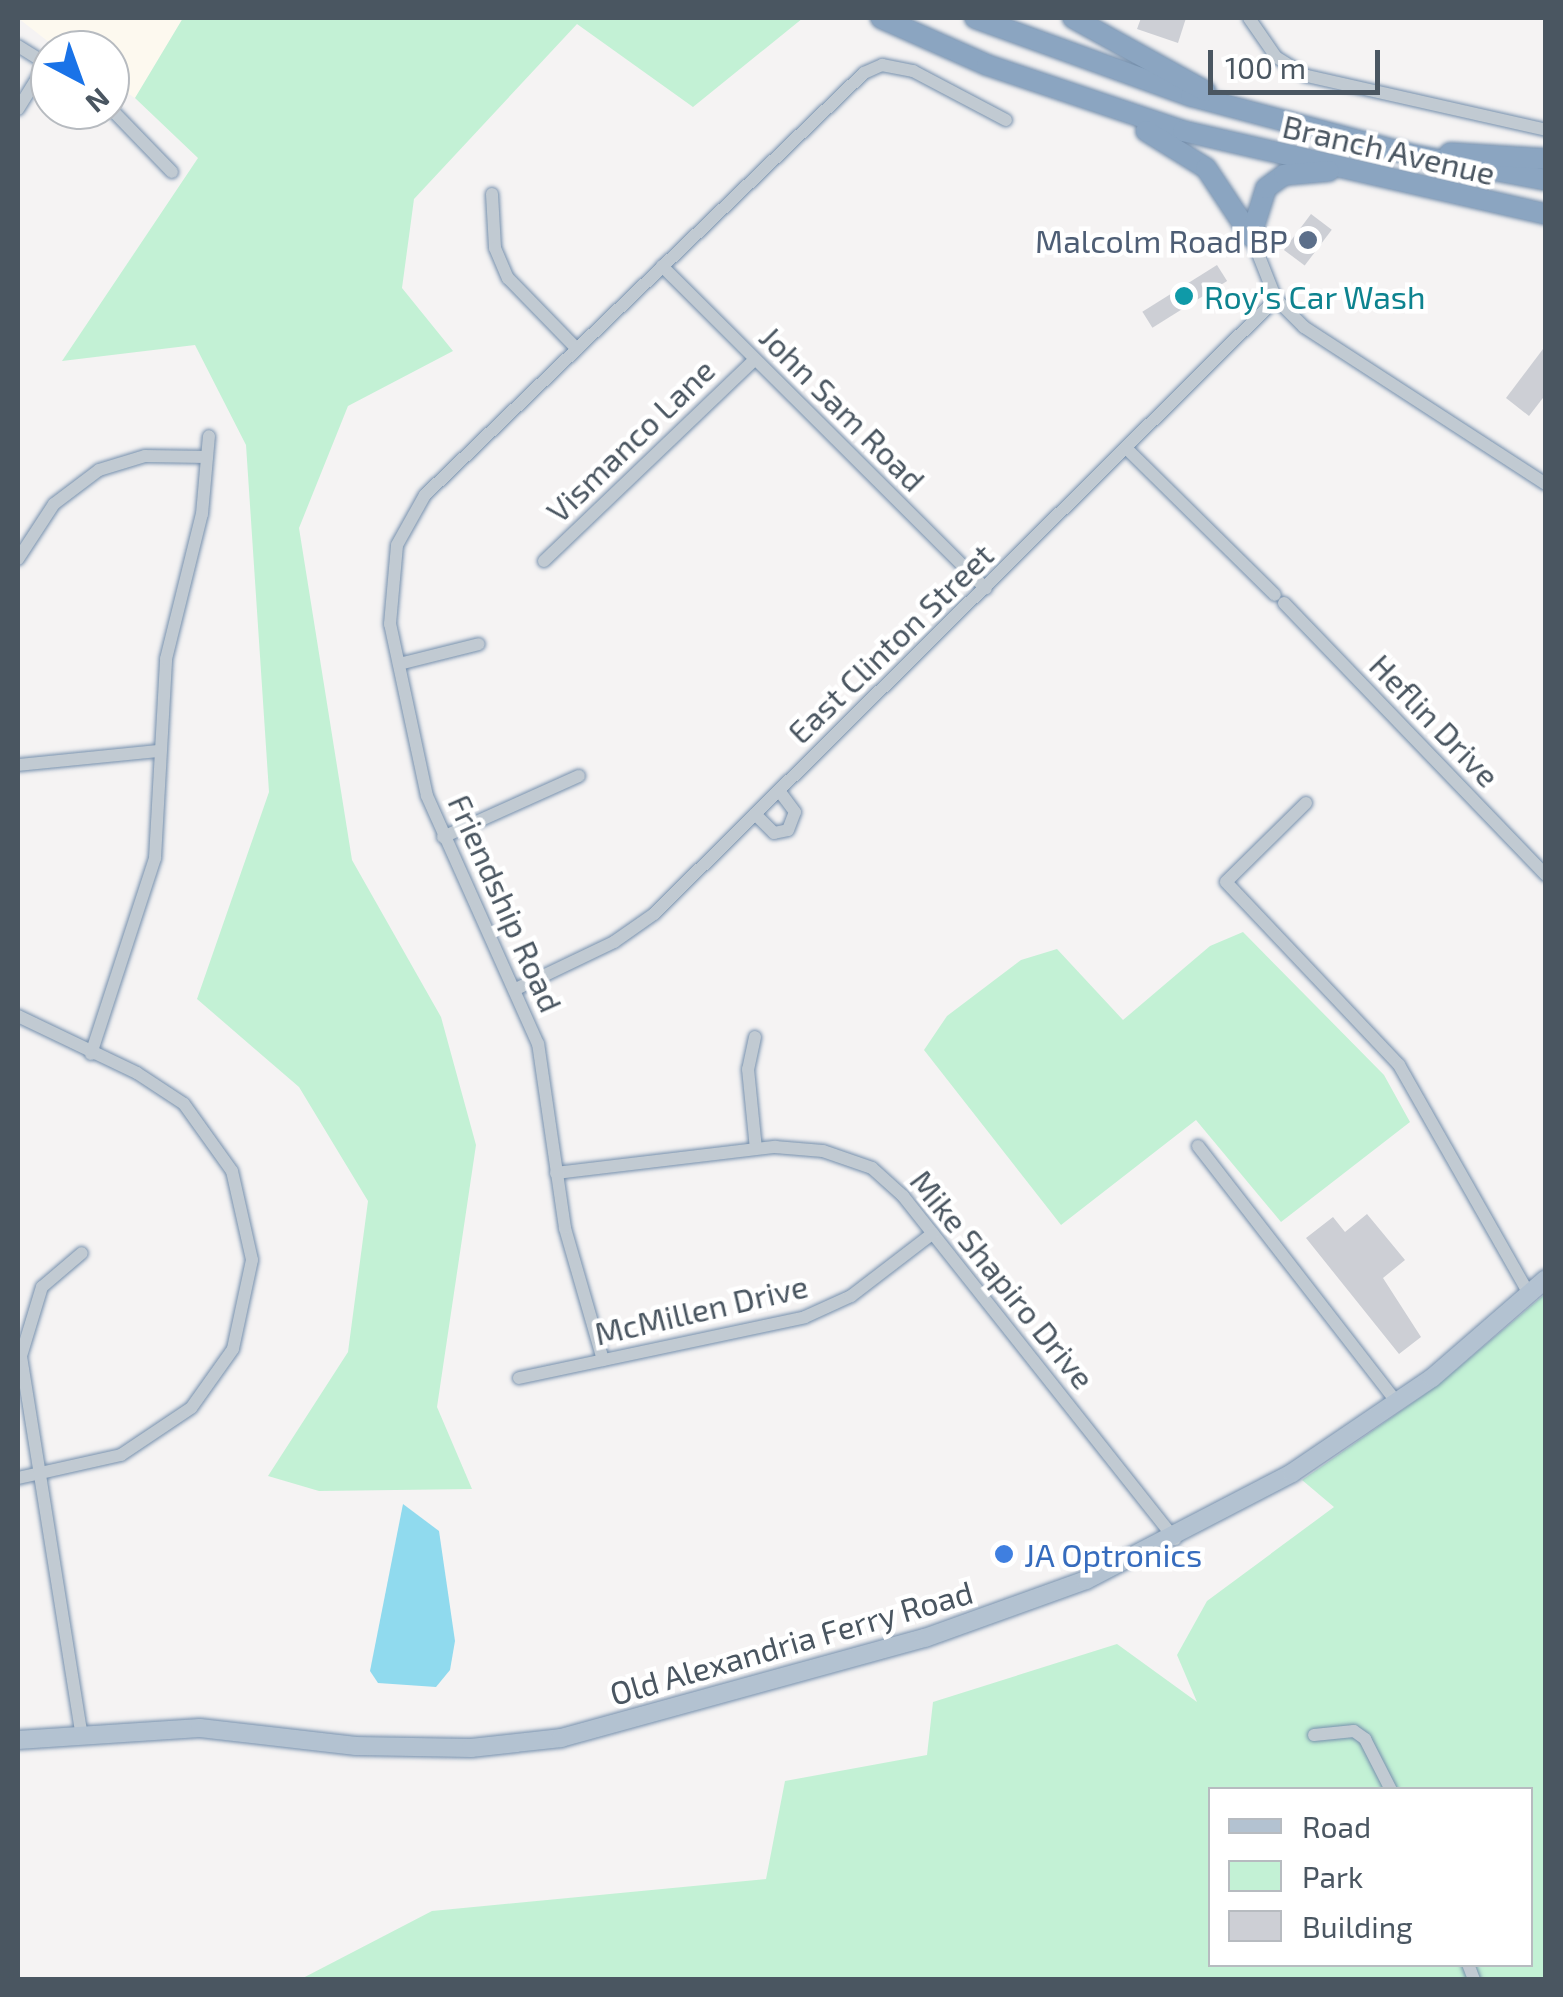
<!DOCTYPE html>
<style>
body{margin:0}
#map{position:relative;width:1563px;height:1997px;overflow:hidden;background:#f5f3f3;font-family:"Exo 2",sans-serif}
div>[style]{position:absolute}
.commercial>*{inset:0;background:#fdf9ef}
.green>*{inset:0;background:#c3f1d5}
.water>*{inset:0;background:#90daee}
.building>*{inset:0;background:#cdcfd5;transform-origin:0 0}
.roads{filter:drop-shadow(0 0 2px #7690ad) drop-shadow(0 0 2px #7690ad)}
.minor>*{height:12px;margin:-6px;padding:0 6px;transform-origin:6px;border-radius:6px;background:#c1cad2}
.major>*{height:18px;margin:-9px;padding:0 9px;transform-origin:9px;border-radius:9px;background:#b3c2d1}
.highway>*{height:20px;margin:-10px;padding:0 10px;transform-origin:10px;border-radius:10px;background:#8ba5c1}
.dots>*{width:28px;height:28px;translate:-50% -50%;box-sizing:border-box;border:5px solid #fff;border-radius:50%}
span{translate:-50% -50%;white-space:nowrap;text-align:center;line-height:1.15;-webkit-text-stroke:9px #fff;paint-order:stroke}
.street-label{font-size:32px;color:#4a5661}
.service-label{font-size:32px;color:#4e5e75}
.right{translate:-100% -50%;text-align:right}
.culture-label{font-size:32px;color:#0d838f}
.left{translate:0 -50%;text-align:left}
.shop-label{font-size:32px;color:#366cbe}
.frame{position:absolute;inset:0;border:20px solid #4a5661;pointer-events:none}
.legend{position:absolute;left:1208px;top:1787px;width:325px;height:180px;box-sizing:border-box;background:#fff;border:2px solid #b7bbc0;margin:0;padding:12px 18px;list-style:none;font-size:30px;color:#4a5661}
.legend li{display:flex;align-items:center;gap:20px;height:50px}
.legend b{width:50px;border:2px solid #b7bbc0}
.north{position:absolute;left:30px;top:30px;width:100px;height:100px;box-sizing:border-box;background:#fff;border:2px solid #b7bbc0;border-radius:50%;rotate:139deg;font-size:28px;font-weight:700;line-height:40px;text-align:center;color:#4a5661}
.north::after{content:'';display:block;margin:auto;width:35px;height:45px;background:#1a73e8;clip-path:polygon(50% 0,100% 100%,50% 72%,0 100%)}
.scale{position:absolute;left:1208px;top:50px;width:172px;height:45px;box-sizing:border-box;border:5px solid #4a5661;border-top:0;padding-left:12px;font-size:30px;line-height:35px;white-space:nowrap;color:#4a5661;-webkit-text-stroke:8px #fff;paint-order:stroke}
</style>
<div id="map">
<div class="commercial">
<i style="clip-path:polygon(18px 18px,183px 18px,135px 98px,110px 82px,110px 50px,59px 50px)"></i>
</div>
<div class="green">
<i style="clip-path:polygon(183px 18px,803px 18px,693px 107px,577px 24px,414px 199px,402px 288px,453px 351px,348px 406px,299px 528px,352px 860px,441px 1017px,476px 1145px,437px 1407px,472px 1489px,319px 1491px,268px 1476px,348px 1352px,368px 1201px,299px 1087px,197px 999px,269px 792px,246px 445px,195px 345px,62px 361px,198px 158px,135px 98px)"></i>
<i style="clip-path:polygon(1243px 932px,1384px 1075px,1410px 1122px,1281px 1222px,1196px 1120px,1061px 1225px,924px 1050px,947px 1016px,1021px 960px,1057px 949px,1123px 1020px,1210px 946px)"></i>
<i style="clip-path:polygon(evenodd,1545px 1294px,1545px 1979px,301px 1979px,432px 1911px,766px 1879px,785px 1781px,927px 1755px,933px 1702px,1117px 1644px,1197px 1702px,1177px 1655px,1207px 1601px,1334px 1507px,1302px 1480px,1438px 1385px,1545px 1294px,1210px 1790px,1530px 1790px,1530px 1964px,1210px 1964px,1210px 1790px)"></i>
</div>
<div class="water">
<i style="clip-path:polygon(403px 1504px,439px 1531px,455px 1641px,450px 1670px,436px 1687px,378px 1683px,370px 1671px)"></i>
</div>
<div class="building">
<i style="clip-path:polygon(1141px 18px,1186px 18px,1178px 43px,1137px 29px)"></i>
<i style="left:1311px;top:214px;width:26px;height:45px;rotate:37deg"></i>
<i style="left:1217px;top:265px;width:19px;height:88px;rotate:58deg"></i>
<i style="clip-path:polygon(1546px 345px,1546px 394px,1529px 416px,1506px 398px)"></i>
<i style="clip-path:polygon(1367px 1214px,1405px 1260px,1383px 1278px,1421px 1337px,1399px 1354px,1306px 1238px,1333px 1217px,1345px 1232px)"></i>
</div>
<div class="roads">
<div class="minor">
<i style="left:1249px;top:18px;width:47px;rotate:55.3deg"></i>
<i style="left:1276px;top:57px;width:36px;rotate:32deg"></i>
<i style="left:1307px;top:76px;width:245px;rotate:12.7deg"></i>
<i style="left:18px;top:46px;width:38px;rotate:32deg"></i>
<i style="left:110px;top:108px;width:89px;rotate:45.9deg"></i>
<i style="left:18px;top:109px;width:53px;rotate:-58.1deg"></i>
<i style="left:492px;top:194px;width:54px;rotate:86.8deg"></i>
<i style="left:495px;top:248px;width:33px;rotate:67deg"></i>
<i style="left:508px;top:278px;width:99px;rotate:45.8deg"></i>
<i style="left:1251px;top:236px;width:68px;rotate:68.4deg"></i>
<i style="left:1276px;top:299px;width:40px;rotate:45deg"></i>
<i style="left:1304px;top:327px;width:288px;rotate:33deg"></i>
<i style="left:662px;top:266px;width:457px;rotate:44.9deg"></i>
<i style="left:1126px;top:448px;width:209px;rotate:44.6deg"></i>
<i style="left:18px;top:559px;width:66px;rotate:-56.8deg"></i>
<i style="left:54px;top:504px;width:56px;rotate:-37.1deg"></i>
<i style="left:99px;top:470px;width:48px;rotate:-16.9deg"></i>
<i style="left:145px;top:456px;width:62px;rotate:0.9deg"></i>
<i style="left:544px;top:561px;width:291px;rotate:-43.7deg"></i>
<i style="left:1284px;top:603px;width:378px;rotate:46.1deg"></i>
<i style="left:399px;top:664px;width:82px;rotate:-14deg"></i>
<i style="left:18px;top:765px;width:142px;rotate:-5.7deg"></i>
<i style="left:1306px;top:803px;width:112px;rotate:135.4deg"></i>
<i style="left:1226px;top:882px;width:252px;rotate:46.6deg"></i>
<i style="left:1399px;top:1065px;width:263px;rotate:60.4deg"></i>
<i style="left:755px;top:814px;width:27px;rotate:45deg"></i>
<i style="left:774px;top:833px;width:14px;rotate:-12deg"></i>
<i style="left:788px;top:830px;width:19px;rotate:-69deg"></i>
<i style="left:795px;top:812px;width:26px;rotate:-127deg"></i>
<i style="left:443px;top:837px;width:149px;rotate:-24.2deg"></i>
<i style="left:516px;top:989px;width:109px;rotate:-25.6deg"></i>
<i style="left:614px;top:942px;width:49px;rotate:-35deg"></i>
<i style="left:654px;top:914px;width:875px;rotate:-44.68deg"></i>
<i style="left:18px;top:1016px;width:132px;rotate:25.6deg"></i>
<i style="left:137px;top:1073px;width:56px;rotate:33.4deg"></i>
<i style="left:184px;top:1104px;width:82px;rotate:54.4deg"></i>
<i style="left:232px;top:1171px;width:91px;rotate:77.3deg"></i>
<i style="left:252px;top:1260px;width:91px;rotate:102.1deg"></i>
<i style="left:233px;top:1349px;width:72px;rotate:125.4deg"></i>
<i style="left:191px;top:1408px;width:84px;rotate:146.1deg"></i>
<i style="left:121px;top:1455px;width:106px;rotate:167.4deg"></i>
<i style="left:755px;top:1037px;width:33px;rotate:102deg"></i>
<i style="left:748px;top:1069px;width:80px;rotate:84.3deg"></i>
<i style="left:91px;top:1054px;width:206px;rotate:-71.9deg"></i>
<i style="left:155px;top:858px;width:199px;rotate:-86.8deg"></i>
<i style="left:166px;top:659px;width:149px;rotate:-76.1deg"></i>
<i style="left:202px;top:514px;width:78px;rotate:-84.9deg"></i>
<i style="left:1198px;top:1146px;width:326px;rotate:52.2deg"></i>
<i style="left:556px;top:1173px;width:221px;rotate:-6.8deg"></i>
<i style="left:775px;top:1147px;width:48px;rotate:4.8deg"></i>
<i style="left:823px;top:1151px;width:52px;rotate:19.1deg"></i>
<i style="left:872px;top:1168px;width:42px;rotate:42.1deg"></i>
<i style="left:903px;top:1196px;width:438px;rotate:51.6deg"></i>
<i style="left:603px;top:1360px;width:137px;rotate:-106.1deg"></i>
<i style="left:565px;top:1228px;width:186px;rotate:-98.3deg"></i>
<i style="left:538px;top:1044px;width:272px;rotate:-114.1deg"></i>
<i style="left:427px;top:796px;width:176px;rotate:-102.1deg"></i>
<i style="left:390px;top:624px;width:79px;rotate:-84.9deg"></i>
<i style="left:397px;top:545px;width:57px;rotate:-60.8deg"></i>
<i style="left:425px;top:495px;width:609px;rotate:-43.87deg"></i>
<i style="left:864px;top:73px;width:20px;rotate:-24deg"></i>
<i style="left:882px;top:65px;width:32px;rotate:11deg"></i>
<i style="left:913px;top:71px;width:105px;rotate:27.8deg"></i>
<i style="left:519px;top:1378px;width:292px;rotate:-12deg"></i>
<i style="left:805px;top:1317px;width:51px;rotate:-24.5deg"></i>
<i style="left:851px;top:1296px;width:103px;rotate:-37.5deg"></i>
<i style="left:81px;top:1731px;width:380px;rotate:-99.1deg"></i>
<i style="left:21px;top:1356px;width:72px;rotate:-73.1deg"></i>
<i style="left:42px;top:1287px;width:52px;rotate:-40.4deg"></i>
<i style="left:1314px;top:1735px;width:40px;rotate:-5.7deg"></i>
<i style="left:1354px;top:1731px;width:14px;rotate:36deg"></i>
<i style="left:1365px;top:1739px;width:57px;rotate:63deg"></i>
<i style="left:1468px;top:1964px;width:17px;rotate:69deg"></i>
</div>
<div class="major">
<i style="left:18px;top:1740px;width:182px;rotate:-3.8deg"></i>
<i style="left:200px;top:1728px;width:157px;rotate:6.6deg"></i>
<i style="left:356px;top:1746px;width:115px;rotate:1deg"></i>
<i style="left:471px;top:1748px;width:91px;rotate:-6.3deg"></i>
<i style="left:561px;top:1738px;width:377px;rotate:-15.4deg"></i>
<i style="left:925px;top:1638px;width:171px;rotate:-19.8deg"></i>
<i style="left:1086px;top:1580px;width:232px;rotate:-27.4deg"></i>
<i style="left:1292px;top:1473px;width:169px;rotate:-34.2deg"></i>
<i style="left:1432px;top:1378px;width:151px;rotate:-41deg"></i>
</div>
<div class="highway">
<i style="left:881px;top:18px;width:116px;rotate:23.9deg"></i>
<i style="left:987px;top:65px;width:207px;rotate:18.6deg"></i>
<i style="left:1183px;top:131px;width:372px;rotate:12.9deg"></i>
<i style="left:975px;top:18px;width:230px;rotate:19.9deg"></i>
<i style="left:1191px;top:96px;width:230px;rotate:14.9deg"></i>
<i style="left:1413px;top:155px;width:135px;rotate:10.6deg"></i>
<i style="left:1073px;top:18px;width:151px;rotate:28.9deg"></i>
<i style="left:1146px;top:131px;width:70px;rotate:31.7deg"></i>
<i style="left:1206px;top:168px;width:82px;rotate:56.5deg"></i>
<i style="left:1450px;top:153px;width:96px;rotate:3.6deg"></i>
<i style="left:1251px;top:236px;width:50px;rotate:-72.6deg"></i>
<i style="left:1266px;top:188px;width:22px;rotate:-36deg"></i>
<i style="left:1284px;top:175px;width:45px;rotate:-5.1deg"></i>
</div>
</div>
<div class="dots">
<i style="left:1308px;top:240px;background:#5c6f8a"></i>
<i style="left:1184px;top:296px;background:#0f9aa8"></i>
<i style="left:1004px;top:1554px;background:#3f7fe0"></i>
</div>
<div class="street-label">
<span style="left:1389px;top:149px;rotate:13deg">Branch Avenue</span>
<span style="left:843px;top:408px;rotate:45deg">John Sam Road</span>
<span style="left:630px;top:440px;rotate:-44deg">Vismanco Lane</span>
<span style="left:890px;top:643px;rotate:-44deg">East Clinton Street</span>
<span style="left:1435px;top:720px;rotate:46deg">Heflin Drive</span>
<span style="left:506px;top:903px;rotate:66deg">Friendship Road</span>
<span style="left:1003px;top:1279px;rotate:51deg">Mike Shapiro Drive</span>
<span style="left:701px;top:1309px;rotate:-13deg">McMillen Drive</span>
<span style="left:791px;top:1642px;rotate:-16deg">Old Alexandria Ferry Road</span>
</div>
<div class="service-label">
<span class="right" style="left:1288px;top:240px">Malcolm Road BP</span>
</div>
<div class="culture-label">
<span class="left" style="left:1204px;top:296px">Roy's Car Wash</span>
</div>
<div class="shop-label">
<span class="left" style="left:1024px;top:1554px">JA Optronics</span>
</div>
<div class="frame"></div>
<ul class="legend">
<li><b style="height:12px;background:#b3c2d1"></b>Road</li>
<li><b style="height:28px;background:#c3f1d5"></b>Park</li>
<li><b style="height:28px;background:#cdcfd5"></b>Building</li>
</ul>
<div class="north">N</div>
<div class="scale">100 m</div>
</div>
